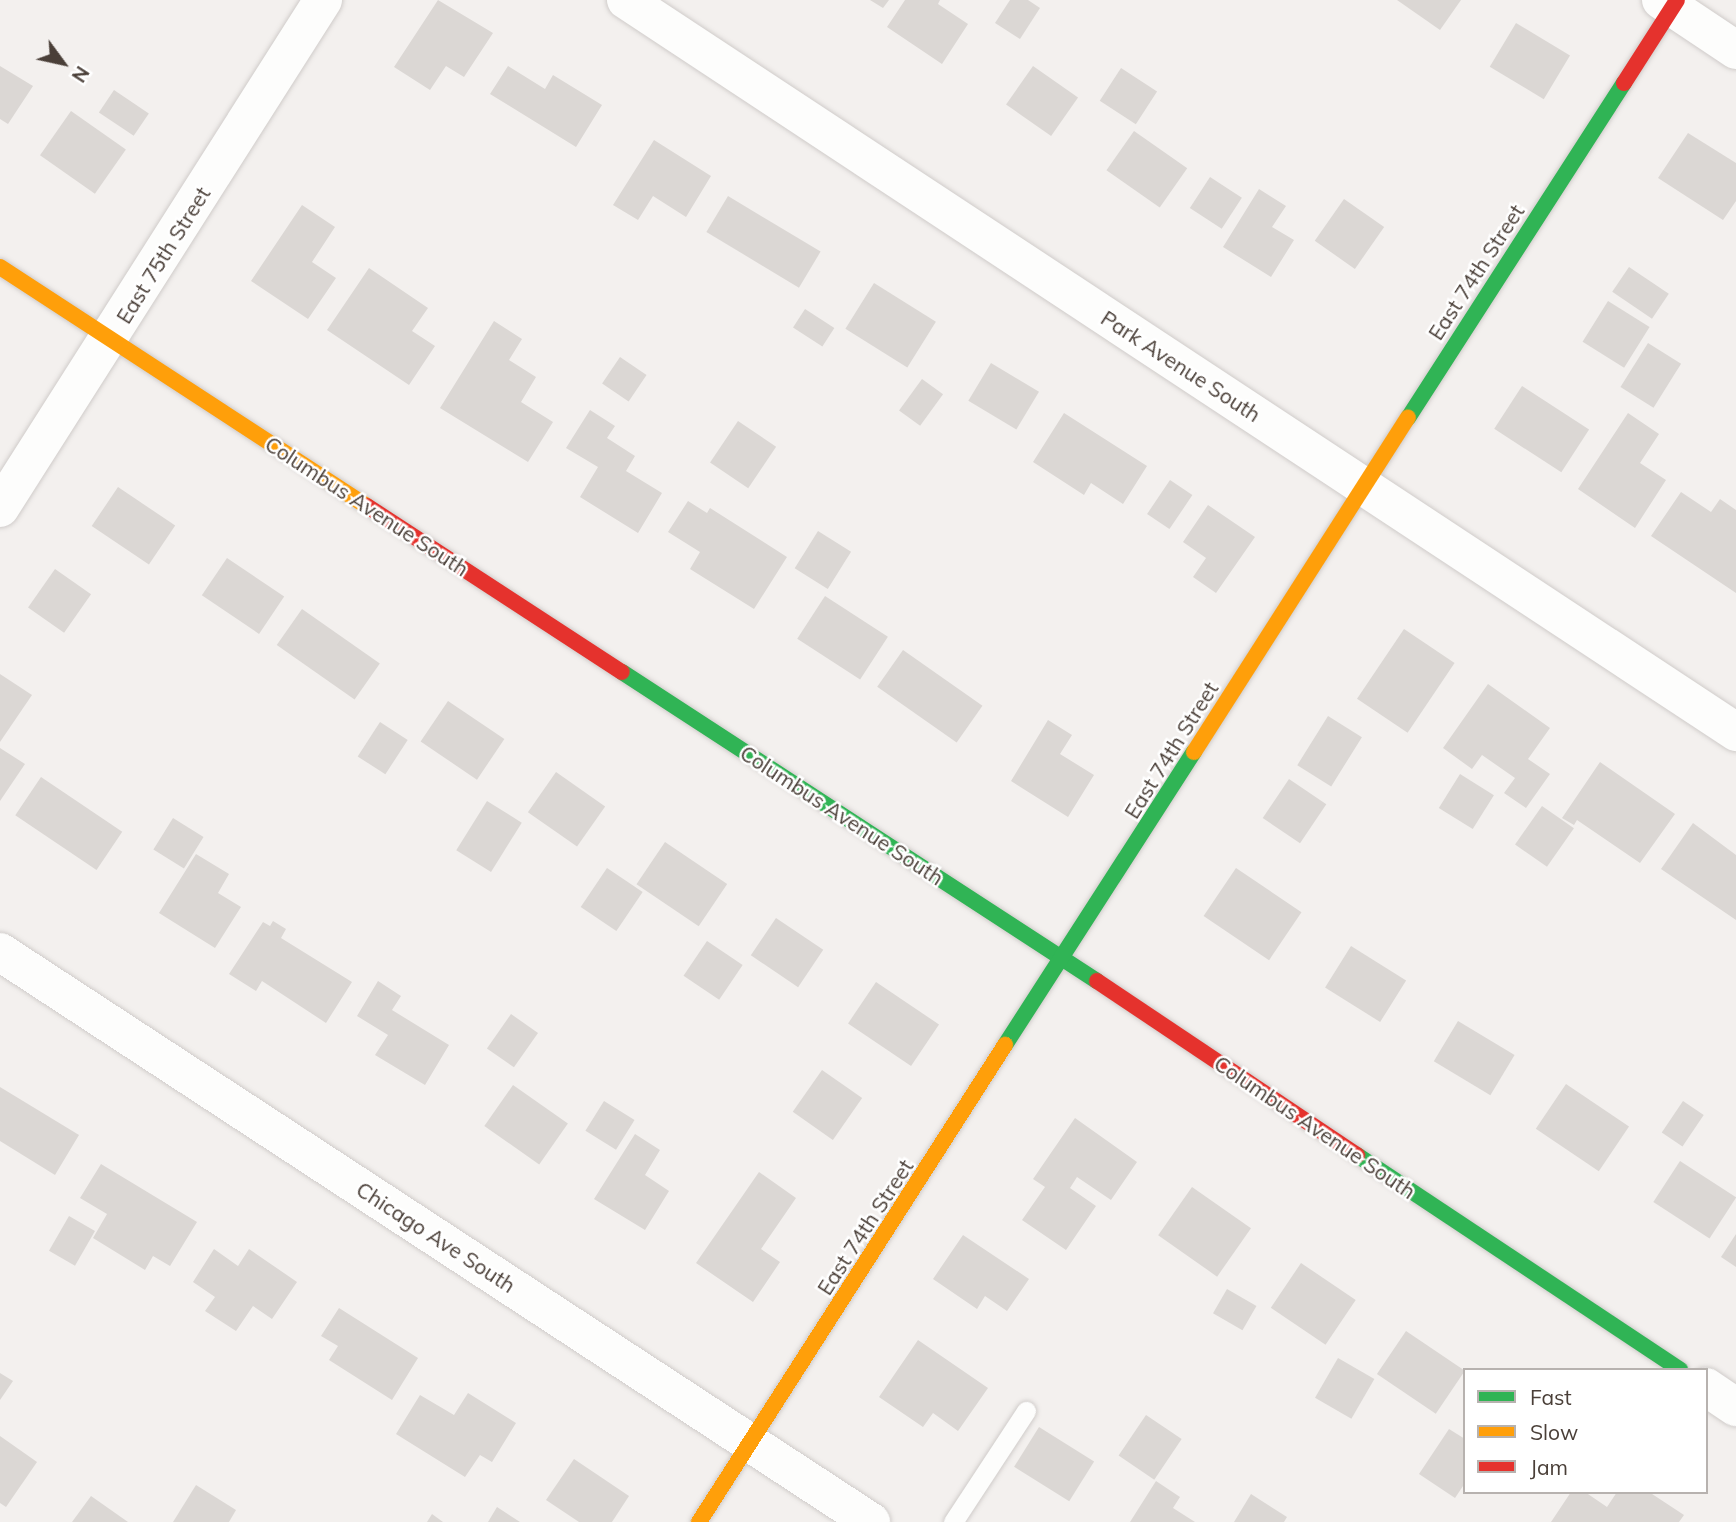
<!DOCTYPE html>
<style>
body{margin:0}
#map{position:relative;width:1736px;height:1522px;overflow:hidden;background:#f3f0ee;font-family:Mulish,sans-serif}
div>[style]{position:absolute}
.building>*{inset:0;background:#dbd7d4;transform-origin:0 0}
.roads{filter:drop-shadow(0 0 2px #d0ccca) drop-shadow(0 0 2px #d0ccca)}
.lane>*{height:19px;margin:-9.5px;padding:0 9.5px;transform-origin:9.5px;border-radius:9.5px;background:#fdfdfc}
.street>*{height:38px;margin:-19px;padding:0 19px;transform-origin:19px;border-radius:19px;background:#fdfdfc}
.fast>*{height:16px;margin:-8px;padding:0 8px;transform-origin:8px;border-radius:8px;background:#30b455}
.slow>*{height:16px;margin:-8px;padding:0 8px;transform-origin:8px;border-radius:8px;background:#ff9f0a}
.jam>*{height:16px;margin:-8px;padding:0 8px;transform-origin:8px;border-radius:8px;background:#e5322d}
span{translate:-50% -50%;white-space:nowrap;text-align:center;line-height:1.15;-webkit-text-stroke:5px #fff;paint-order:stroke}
.street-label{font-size:21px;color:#4a3f38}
.legend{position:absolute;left:1463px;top:1368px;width:245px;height:126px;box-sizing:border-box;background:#fff;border:2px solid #b7b2af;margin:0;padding:9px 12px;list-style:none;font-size:21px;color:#4a3f38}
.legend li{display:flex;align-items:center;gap:14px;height:35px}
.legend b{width:35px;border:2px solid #b7b2af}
.north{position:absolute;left:28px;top:28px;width:70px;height:70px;-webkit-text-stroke:5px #fff;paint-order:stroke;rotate:123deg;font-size:19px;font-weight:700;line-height:28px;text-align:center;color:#4a3f38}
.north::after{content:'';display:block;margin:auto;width:24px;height:32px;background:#4a3f38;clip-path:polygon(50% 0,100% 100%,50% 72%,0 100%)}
</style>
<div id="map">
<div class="building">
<i style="clip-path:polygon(438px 0,493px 33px,464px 77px,446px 66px,430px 90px,394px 67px)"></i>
<i style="clip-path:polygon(870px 0,889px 0,883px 8px)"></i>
<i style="clip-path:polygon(905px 0,940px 0,938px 4px,968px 24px,942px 64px,887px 27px)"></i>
<i style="clip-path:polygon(1010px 0,1028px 0,1040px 8px,1020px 39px,995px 23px)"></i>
<i style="clip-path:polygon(1397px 0,1461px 0,1440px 30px)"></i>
<i style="left:1516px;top:23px;width:63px;height:51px;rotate:31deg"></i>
<i style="clip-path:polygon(0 66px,33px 86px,8px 124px,0 119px)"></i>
<i style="clip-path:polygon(508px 66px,545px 89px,553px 75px,602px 105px,576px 147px,490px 94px)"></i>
<i style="left:1033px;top:66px;width:55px;height:47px;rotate:35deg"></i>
<i style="left:1121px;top:68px;width:43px;height:39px;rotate:33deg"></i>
<i style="left:114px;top:90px;width:42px;height:27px;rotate:34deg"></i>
<i style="left:71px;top:111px;width:67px;height:54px;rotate:35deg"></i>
<i style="left:1134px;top:131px;width:65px;height:48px;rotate:35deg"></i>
<i style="clip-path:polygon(1688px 133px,1736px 163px,1736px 201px,1723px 220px,1658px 178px)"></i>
<i style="clip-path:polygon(654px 140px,711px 176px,686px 217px,653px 196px,638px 220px,613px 205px)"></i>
<i style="left:1210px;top:177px;width:38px;height:37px;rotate:33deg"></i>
<i style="clip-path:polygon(1259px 189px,1286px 206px,1272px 227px,1294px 240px,1271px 277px,1223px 247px)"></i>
<i style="left:728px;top:196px;width:108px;height:42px;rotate:31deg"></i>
<i style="left:1344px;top:199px;width:49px;height:51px;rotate:35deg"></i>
<i style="clip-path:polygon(302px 205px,335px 227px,312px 262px,336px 278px,308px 319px,251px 281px)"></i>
<i style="left:1629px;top:267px;width:48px;height:30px;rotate:34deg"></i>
<i style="clip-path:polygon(369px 268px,428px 308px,412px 331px,435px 346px,409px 385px,327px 330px)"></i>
<i style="left:874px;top:283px;width:73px;height:54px;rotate:32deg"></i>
<i style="left:1608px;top:301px;width:49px;height:48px;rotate:32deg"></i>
<i style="left:805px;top:309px;width:35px;height:22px;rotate:33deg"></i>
<i style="clip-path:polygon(494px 321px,522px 339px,509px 360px,536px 377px,521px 402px,553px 422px,528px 462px,440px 408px)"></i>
<i style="left:1648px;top:343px;width:39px;height:52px;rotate:32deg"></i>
<i style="left:620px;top:357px;width:32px;height:32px;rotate:34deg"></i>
<i style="left:991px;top:363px;width:56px;height:44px;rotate:31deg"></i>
<i style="left:922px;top:379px;width:26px;height:39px;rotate:36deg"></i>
<i style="left:1522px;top:386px;width:80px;height:51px;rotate:33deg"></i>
<i style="clip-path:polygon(590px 410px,615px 426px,607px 438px,635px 456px,626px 471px,662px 493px,638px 533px,580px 497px,598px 467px,566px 448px)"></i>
<i style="clip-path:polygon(1064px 413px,1147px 466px,1123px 504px,1091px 483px,1084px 495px,1033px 462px)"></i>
<i style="clip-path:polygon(1628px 413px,1659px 434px,1640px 463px,1666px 480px,1635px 528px,1578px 489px)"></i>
<i style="left:738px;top:421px;width:46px;height:50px;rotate:34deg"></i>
<i style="left:1170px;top:480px;width:27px;height:41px;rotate:34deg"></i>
<i style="left:118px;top:487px;width:69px;height:47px;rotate:34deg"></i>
<i style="clip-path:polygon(1681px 492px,1711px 512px,1720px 499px,1736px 510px,1736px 593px,1651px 536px)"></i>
<i style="clip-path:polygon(688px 501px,707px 513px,710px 508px,787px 557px,754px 609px,690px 569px,700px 552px,668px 532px)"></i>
<i style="clip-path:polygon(1208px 505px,1255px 537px,1216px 593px,1193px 577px,1206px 558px,1183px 542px)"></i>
<i style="left:818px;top:531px;width:39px;height:44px;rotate:32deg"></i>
<i style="left:227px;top:558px;width:69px;height:45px;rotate:34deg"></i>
<i style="left:55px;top:569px;width:44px;height:47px;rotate:35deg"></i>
<i style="left:825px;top:596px;width:75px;height:51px;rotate:33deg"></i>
<i style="left:302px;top:609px;width:95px;height:44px;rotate:35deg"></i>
<i style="left:1404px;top:629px;width:61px;height:84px;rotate:34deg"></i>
<i style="left:903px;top:650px;width:97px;height:45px;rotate:35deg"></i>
<i style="clip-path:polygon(0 674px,32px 695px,0 742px)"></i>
<i style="clip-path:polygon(1488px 684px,1550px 728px,1528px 759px,1550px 774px,1526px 808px,1504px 793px,1515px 778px,1482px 755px,1472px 769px,1443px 748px)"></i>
<i style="left:448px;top:701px;width:68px;height:49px;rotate:34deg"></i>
<i style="left:1328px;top:716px;width:40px;height:58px;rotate:32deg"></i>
<i style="clip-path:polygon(1048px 720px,1072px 735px,1060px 754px,1094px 775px,1068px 817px,1011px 781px)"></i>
<i style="left:380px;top:722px;width:33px;height:41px;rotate:33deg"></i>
<i style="clip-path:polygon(0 748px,25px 764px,0 801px)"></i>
<i style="clip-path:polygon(1600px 762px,1675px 814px,1640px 863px,1577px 820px,1574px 825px,1562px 818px)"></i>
<i style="left:556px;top:772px;width:60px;height:49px;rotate:35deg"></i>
<i style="left:1460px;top:774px;width:40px;height:40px;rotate:32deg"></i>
<i style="left:41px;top:777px;width:98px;height:46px;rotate:34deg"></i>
<i style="left:1289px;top:779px;width:45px;height:47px;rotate:34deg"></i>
<i style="left:487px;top:801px;width:41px;height:58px;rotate:32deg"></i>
<i style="left:1542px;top:806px;width:39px;height:47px;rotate:35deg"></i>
<i style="left:173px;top:818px;width:36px;height:37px;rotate:32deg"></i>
<i style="clip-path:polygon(1693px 823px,1736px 855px,1736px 920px,1661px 869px)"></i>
<i style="left:665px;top:842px;width:75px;height:51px;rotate:34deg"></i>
<i style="clip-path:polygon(196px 854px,229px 874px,218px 893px,241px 907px,215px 948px,159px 913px)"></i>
<i style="left:607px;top:868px;width:43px;height:47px;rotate:34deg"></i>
<i style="left:1236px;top:868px;width:79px;height:58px;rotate:34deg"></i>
<i style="left:776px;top:918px;width:57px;height:45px;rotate:34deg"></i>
<i style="clip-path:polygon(273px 921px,286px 929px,281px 938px,352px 982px,326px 1023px,262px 981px,256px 991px,229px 974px,263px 922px,270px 926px)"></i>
<i style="left:707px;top:941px;width:43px;height:42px;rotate:34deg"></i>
<i style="left:1351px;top:946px;width:65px;height:49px;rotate:32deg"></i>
<i style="clip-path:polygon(378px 981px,401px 996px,392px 1010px,449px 1045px,425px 1085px,375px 1055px,388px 1035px,357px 1016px)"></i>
<i style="left:876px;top:982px;width:76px;height:50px;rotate:34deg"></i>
<i style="left:511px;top:1014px;width:33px;height:42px;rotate:35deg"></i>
<i style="left:1458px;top:1021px;width:66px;height:47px;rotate:31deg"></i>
<i style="left:822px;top:1070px;width:49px;height:51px;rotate:35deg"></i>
<i style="left:1566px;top:1084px;width:76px;height:54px;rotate:34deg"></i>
<i style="left:513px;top:1085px;width:67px;height:50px;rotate:35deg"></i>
<i style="clip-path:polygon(0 1087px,79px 1135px,55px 1175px,0 1141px)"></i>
<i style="left:604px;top:1101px;width:36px;height:35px;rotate:32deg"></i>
<i style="left:1683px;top:1101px;width:25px;height:38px;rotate:34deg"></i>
<i style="clip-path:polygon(1075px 1118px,1137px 1162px,1111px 1200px,1077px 1177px,1070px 1188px,1096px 1206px,1066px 1250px,1022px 1220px,1045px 1187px,1033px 1179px)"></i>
<i style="clip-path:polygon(635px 1134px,660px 1150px,645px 1175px,669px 1191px,645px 1230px,594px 1199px)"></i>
<i style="left:1680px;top:1161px;width:67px;height:49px;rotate:33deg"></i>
<i style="clip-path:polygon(101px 1164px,197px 1222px,170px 1266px,153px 1256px,145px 1270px,93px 1238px,107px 1214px,80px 1198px)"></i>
<i style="clip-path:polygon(759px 1172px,796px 1198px,761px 1249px,780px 1262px,753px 1302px,696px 1263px)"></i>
<i style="left:1192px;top:1187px;width:72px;height:59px;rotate:35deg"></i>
<i style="left:69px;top:1216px;width:30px;height:40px;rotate:30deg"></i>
<i style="clip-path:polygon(1736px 1234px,1736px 1267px,1721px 1257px)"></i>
<i style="clip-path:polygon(963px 1235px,1029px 1279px,1007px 1311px,985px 1296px,977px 1309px,933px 1279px)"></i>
<i style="clip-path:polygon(214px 1249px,238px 1266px,249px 1249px,297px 1282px,272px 1319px,253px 1306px,236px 1331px,205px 1311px,215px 1297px,193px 1282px)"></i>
<i style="left:1301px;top:1263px;width:66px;height:54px;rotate:34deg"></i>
<i style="left:1227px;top:1289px;width:34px;height:28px;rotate:30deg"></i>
<i style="clip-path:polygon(339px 1308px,418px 1358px,392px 1400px,329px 1360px,338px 1346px,321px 1336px)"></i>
<i style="left:1406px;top:1331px;width:71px;height:52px;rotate:34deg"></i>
<i style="clip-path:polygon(918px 1340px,988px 1388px,958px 1431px,933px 1413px,923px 1427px,879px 1397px)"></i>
<i style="left:1338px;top:1358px;width:42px;height:46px;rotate:30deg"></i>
<i style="clip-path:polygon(0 1373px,13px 1381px,0 1400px)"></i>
<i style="clip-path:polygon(468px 1393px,516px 1423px,492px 1462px,480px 1455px,465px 1477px,396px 1434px,420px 1395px,454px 1415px)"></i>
<i style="left:1146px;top:1415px;width:43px;height:49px;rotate:34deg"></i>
<i style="left:1039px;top:1427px;width:65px;height:47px;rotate:32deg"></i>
<i style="clip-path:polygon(1449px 1429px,1465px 1439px,1465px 1483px,1455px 1498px,1419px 1474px)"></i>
<i style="clip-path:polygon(0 1436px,37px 1462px,6px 1507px,0 1503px)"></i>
<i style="clip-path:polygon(574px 1459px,629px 1496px,612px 1522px,579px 1522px,546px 1500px)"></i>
<i style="clip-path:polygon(1156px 1481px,1180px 1497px,1173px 1508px,1195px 1522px,1130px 1522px)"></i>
<i style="clip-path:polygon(196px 1485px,236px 1510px,229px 1522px,173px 1522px)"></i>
<i style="clip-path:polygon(1571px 1492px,1585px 1492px,1607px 1507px,1617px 1492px,1649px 1492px,1684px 1515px,1679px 1522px,1551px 1522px)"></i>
<i style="clip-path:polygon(1251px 1494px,1287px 1517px,1284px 1522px,1234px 1522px)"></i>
<i style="clip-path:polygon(91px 1496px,128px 1522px,72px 1522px)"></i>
<i style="clip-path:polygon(497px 1507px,520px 1522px,488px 1522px)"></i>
<i style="clip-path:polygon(432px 1514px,443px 1522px,427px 1522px)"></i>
</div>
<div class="roads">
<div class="lane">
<i style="left:953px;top:1522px;width:133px;rotate:-56.7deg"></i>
</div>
<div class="street">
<i style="left:626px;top:0;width:1330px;rotate:33.4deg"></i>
<i style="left:1661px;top:0;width:90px;rotate:33.7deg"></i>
<i style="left:0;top:508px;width:602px;rotate:-57.55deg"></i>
<i style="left:0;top:952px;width:1041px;rotate:33.2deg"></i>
<i style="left:1706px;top:1387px;width:36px;rotate:34deg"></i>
</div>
<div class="fast">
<i style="left:1408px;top:418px;width:399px;rotate:-57.2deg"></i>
<i style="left:622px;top:672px;width:567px;rotate:33.05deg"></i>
<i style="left:1005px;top:1045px;width:349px;rotate:-57.2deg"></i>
<i style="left:1357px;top:1155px;width:388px;rotate:33.6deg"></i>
</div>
<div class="slow">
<i style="left:0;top:267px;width:438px;rotate:33.1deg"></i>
<i style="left:1194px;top:752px;width:397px;rotate:-57.4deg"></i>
<i style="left:699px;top:1522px;width:567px;rotate:-57.32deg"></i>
</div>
<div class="jam">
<i style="left:1624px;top:83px;width:98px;rotate:-57.4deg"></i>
<i style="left:367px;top:506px;width:304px;rotate:33.1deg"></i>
<i style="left:1097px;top:981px;width:313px;rotate:33.8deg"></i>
</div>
</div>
<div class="street-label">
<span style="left:163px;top:255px;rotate:-58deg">East 75th Street</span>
<span style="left:1476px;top:272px;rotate:-57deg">East 74th Street</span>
<span style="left:1181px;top:366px;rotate:33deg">Park Avenue South</span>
<span style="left:367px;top:506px;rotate:33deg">Columbus Avenue South</span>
<span style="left:1171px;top:750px;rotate:-58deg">East 74th Street</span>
<span style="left:842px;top:815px;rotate:33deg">Columbus Avenue South</span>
<span style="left:1315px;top:1127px;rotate:34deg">Columbus Avenue South</span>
<span style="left:865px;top:1227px;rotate:-57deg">East 74th Street</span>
<span style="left:436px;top:1237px;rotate:33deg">Chicago Ave South</span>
</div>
<ul class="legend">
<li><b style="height:9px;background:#30b455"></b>Fast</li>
<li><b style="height:9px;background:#ff9f0a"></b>Slow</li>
<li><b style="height:9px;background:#e5322d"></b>Jam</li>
</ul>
<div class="north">N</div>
</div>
